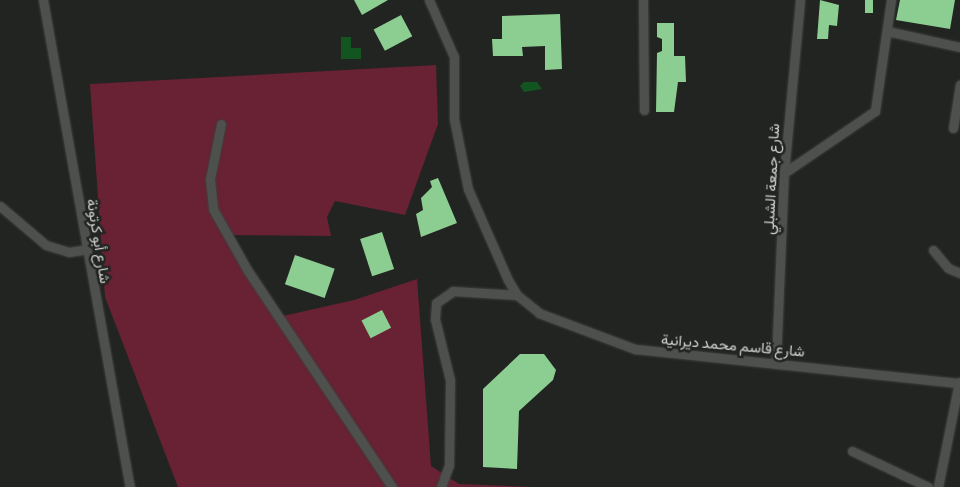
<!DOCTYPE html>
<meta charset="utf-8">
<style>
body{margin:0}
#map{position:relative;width:960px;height:487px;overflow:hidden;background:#222422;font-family:Manrope,Vazirmatn,sans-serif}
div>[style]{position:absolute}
.green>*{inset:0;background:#692134}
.water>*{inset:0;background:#125520}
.building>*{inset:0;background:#8cce92;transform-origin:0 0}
.roads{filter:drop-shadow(0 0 1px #3e403e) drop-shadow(0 0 1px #3e403e)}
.minor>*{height:9px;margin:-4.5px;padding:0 4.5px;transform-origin:4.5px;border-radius:4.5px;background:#4d504d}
span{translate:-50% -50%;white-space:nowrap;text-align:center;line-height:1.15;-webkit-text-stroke:5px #222422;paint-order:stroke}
.street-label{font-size:15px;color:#d1d2d1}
</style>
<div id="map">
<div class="green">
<i style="clip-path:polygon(436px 65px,438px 124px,405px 215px,335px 201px,327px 217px,331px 236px,225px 235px,283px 316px,354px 300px,417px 279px,431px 466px,459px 484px,532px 487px,178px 487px,105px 297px,90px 84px)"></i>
</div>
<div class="water">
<i style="clip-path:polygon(341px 37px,351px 37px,351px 48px,361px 48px,361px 59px,341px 59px)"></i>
<i style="clip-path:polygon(524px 82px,537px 82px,542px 89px,524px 92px,520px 86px)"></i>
</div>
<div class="building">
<i style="clip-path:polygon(354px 0,388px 0,362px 15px)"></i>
<i style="clip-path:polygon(820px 0,839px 5px,837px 26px,829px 25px,828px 39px,817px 39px)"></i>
<i style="left:865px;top:0;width:8px;height:13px"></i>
<i style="clip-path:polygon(900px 0,955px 0,950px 29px,896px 20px)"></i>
<i style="clip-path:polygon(560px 14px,562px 69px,545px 70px,545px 46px,522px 47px,523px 56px,493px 56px,492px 39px,502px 39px,502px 16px)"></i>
<i style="left:401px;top:15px;width:24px;height:31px;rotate:62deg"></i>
<i style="clip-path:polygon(657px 23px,674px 23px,674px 56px,685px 56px,686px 82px,678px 82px,674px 112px,656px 112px,657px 53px,662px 51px,662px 39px,657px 37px)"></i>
<i style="clip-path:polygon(438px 178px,457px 223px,421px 237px,416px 214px,423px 210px,421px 198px,432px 187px,430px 181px)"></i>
<i style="left:382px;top:232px;width:39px;height:23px;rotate:72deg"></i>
<i style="left:295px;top:255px;width:42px;height:31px;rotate:19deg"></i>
<i style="left:382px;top:310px;width:20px;height:23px;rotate:63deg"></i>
<i style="clip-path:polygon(520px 354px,544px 354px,556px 370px,553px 380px,519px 411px,517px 469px,483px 467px,483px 389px)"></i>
</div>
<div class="roads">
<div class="minor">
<i style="left:43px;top:0;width:495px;rotate:79.9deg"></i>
<i style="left:429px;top:0;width:62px;rotate:66.3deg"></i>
<i style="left:454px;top:57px;width:62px;rotate:90deg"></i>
<i style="left:454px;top:119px;width:71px;rotate:78.7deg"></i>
<i style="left:468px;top:189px;width:99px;rotate:66.3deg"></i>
<i style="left:508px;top:280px;width:17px;rotate:59deg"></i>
<i style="left:517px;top:295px;width:28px;rotate:39deg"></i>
<i style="left:539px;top:313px;width:103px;rotate:20.6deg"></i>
<i style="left:635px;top:349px;width:327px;rotate:6deg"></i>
<i style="left:643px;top:0;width:110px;rotate:89.5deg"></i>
<i style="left:887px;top:31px;width:75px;rotate:12.4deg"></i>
<i style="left:221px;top:124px;width:56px;rotate:101.3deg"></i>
<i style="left:210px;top:179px;width:30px;rotate:84deg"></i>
<i style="left:213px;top:209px;width:71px;rotate:60.6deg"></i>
<i style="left:248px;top:271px;width:260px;rotate:56.3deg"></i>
<i style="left:953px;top:128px;width:44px;rotate:-80.8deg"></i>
<i style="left:784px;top:173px;width:110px;rotate:-34.3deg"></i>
<i style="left:875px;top:111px;width:112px;rotate:-81.8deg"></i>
<i style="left:0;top:206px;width:60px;rotate:40.3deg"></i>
<i style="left:46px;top:245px;width:24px;rotate:17deg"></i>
<i style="left:69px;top:252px;width:18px;rotate:-9deg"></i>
<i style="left:933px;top:250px;width:23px;rotate:50deg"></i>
<i style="left:948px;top:268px;width:13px;rotate:23deg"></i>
<i style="left:776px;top:361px;width:188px;rotate:-87.6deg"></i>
<i style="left:784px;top:173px;width:174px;rotate:-84.7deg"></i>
<i style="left:852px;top:451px;width:84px;rotate:25.3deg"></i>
<i style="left:441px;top:487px;width:23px;rotate:-70deg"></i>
<i style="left:449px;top:465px;width:85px;rotate:-89.3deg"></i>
<i style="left:450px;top:380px;width:63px;rotate:-103.8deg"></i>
<i style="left:435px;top:319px;width:16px;rotate:-86deg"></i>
<i style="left:436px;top:303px;width:21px;rotate:-35deg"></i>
<i style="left:453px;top:291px;width:64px;rotate:3.6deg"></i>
<i style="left:938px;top:487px;width:107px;rotate:-78.7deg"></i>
</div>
</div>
<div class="street-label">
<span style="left:771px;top:179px;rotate:-87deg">شارع جمعة الشبلي</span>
<span style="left:99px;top:241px;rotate:81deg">شارع أبو كرتونة</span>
<span style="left:733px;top:345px;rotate:5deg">شارع قاسم محمد ديرانية</span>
</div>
</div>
